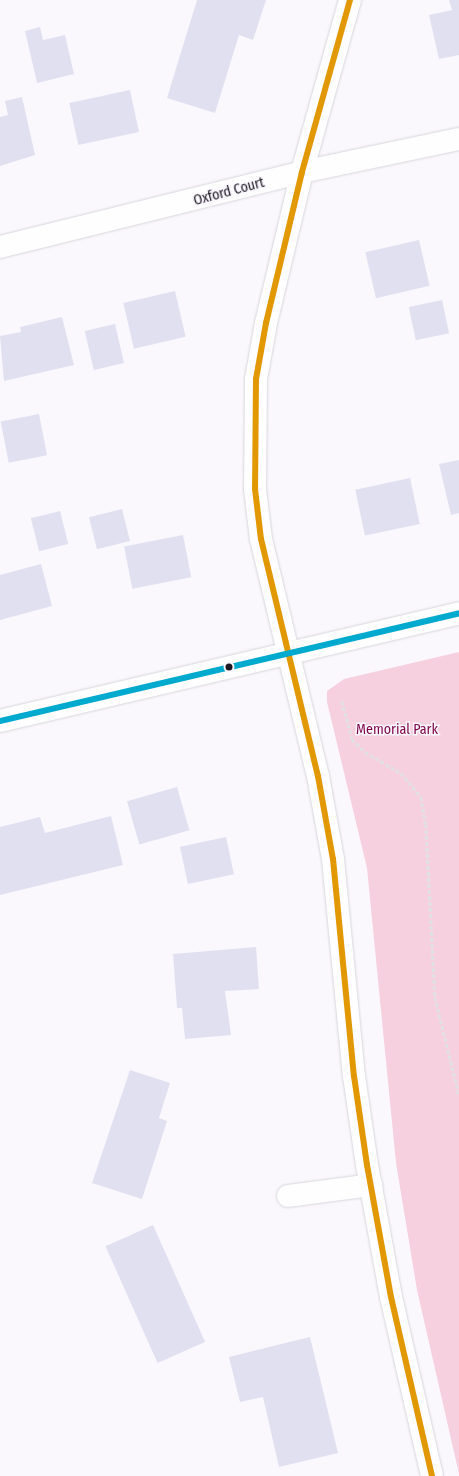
<!DOCTYPE html>
<style>
body{margin:0}
#map{position:relative;width:459px;height:1476px;overflow:hidden;background:#faf8fd;font-family:"Fira Sans Condensed",sans-serif}
div>[style]{position:absolute}
.green>*{inset:0;background:#f6d0df}
.building>*{inset:0;background:#e0e0f0;transform-origin:0 0}
.path>*{height:2.5px;margin-top:-1.25px;transform-origin:0;background:repeating-linear-gradient(90deg,#e1e0e3 0 4px,transparent 0 6px)}
.roads{filter:drop-shadow(0 0 1px #d8d5dc) drop-shadow(0 0 1px #d8d5dc)}
.street>*{height:22px;margin:-11px;padding:0 11px;transform-origin:11px;border-radius:11px;background:#fefeff}
.secondary>*{height:22px;margin:-11px;padding:0 11px;transform-origin:11px;border-radius:11px;background:#fefeff}
.bus-1>*{height:6px;margin:-3px;padding:0 3px;transform-origin:3px;border-radius:3px;background:#e19803}
.bus-2>*{height:6px;margin:-3px;padding:0 3px;transform-origin:3px;border-radius:3px;background:#00a9ce}
.dots>*{width:11px;height:11px;translate:-50% -50%;box-sizing:border-box;border:2px solid #faf7fe;border-radius:50%}
span{translate:-50% -50%;white-space:nowrap;text-align:center;line-height:1.15;-webkit-text-stroke:3px #faf7fe;paint-order:stroke}
.street-label{font-size:14px;color:#1c1722}
.park-label{font-size:14px;color:#7f0447}
</style>
<div id="map">
<div class="green">
<i style="clip-path:polygon(459px 652px,459px 1474px,417px 1290px,396px 1163px,367px 868px,327px 702px,327px 691px,344px 679px)"></i>
</div>
<div class="building">
<i style="clip-path:polygon(197px 0,266px 0,253px 40px,239px 35px,215px 113px,167px 98px)"></i>
<i style="clip-path:polygon(449px 0,459px 0,459px 55px,439px 59px,429px 15px,452px 10px)"></i>
<i style="clip-path:polygon(40px 27px,43px 40px,65px 35px,74px 74px,37px 83px,25px 31px)"></i>
<i style="left:130px;top:90px;width:43px;height:62px;rotate:78deg"></i>
<i style="clip-path:polygon(22px 97px,35px 155px,0 166px,0 117px,8px 115px,5px 101px)"></i>
<i style="left:419px;top:240px;width:47px;height:55px;rotate:77deg"></i>
<i style="left:175px;top:291px;width:47px;height:53px;rotate:77deg"></i>
<i style="left:442px;top:300px;width:34px;height:34px;rotate:78deg"></i>
<i style="clip-path:polygon(62px 317px,74px 365px,4px 381px,0 336px,21px 332px,20px 327px)"></i>
<i style="left:115px;top:324px;width:40px;height:31px;rotate:77deg"></i>
<i style="left:39px;top:414px;width:42px;height:39px;rotate:79deg"></i>
<i style="clip-path:polygon(459px 460px,459px 513px,451px 515px,439px 464px)"></i>
<i style="left:410px;top:478px;width:47px;height:56px;rotate:78deg"></i>
<i style="left:122px;top:509px;width:33px;height:34px;rotate:76deg"></i>
<i style="left:60px;top:511px;width:34px;height:30px;rotate:76deg"></i>
<i style="left:183px;top:535px;width:43px;height:60px;rotate:79deg"></i>
<i style="clip-path:polygon(41px 564px,52px 606px,0 620px,0 575px)"></i>
<i style="left:177px;top:787px;width:45px;height:52px;rotate:74deg"></i>
<i style="clip-path:polygon(111px 816px,123px 865px,0 895px,0 827px,40px 817px,45px 833px)"></i>
<i style="left:226px;top:837px;width:38px;height:47px;rotate:78deg"></i>
<i style="clip-path:polygon(256px 947px,259px 989px,225px 991px,231px 1035px,185px 1039px,182px 1008px,177px 1008px,173px 954px)"></i>
<i style="clip-path:polygon(130px 1070px,170px 1083px,159px 1118px,167px 1121px,142px 1199px,92px 1183px)"></i>
<i style="left:153px;top:1225px;width:128px;height:52px;rotate:66deg"></i>
<i style="clip-path:polygon(310px 1337px,338px 1453px,279px 1467px,263px 1397px,240px 1402px,229px 1357px)"></i>
</div>
<div class="path">
<i style="left:342px;top:701px;width:39px;rotate:75deg"></i>
<i style="left:352px;top:739px;width:18px;rotate:45deg"></i>
<i style="left:365px;top:752px;width:42px;rotate:30.3deg"></i>
<i style="left:401px;top:773px;width:31px;rotate:50deg"></i>
<i style="left:421px;top:797px;width:27px;rotate:80deg"></i>
<i style="left:426px;top:824px;width:173px;rotate:87deg"></i>
<i style="left:435px;top:997px;width:101px;rotate:76.2deg"></i>
</div>
<div class="roads">
<div class="street">
<i style="left:350px;top:0;width:179px;rotate:105.6deg"></i>
<i style="left:302px;top:172px;width:155px;rotate:103.4deg"></i>
<i style="left:266px;top:323px;width:57px;rotate:100.1deg"></i>
<i style="left:256px;top:379px;width:110px;rotate:90.5deg"></i>
<i style="left:255px;top:489px;width:50px;rotate:83.2deg"></i>
<i style="left:261px;top:539px;width:244px;rotate:76.5deg"></i>
<i style="left:318px;top:776px;width:84px;rotate:79.8deg"></i>
<i style="left:333px;top:859px;width:218px;rotate:84.5deg"></i>
<i style="left:354px;top:1076px;width:90px;rotate:81.7deg"></i>
<i style="left:367px;top:1165px;width:134px;rotate:79.7deg"></i>
<i style="left:391px;top:1297px;width:184px;rotate:77.1deg"></i>
<i style="left:0;top:247px;width:311px;rotate:-13.9deg"></i>
<i style="left:302px;top:172px;width:160px;rotate:-11.9deg"></i>
<i style="left:288px;top:1196px;width:84px;rotate:-7.5deg"></i>
</div>
<div class="secondary">
<i style="left:0;top:721px;width:472px;rotate:-13.2deg"></i>
</div>
</div>
<div class="bus-1">
<i style="left:350px;top:0;width:179px;rotate:105.6deg"></i>
<i style="left:302px;top:172px;width:155px;rotate:103.4deg"></i>
<i style="left:266px;top:323px;width:57px;rotate:100.1deg"></i>
<i style="left:256px;top:379px;width:110px;rotate:90.5deg"></i>
<i style="left:255px;top:489px;width:50px;rotate:83.2deg"></i>
<i style="left:261px;top:539px;width:244px;rotate:76.5deg"></i>
<i style="left:318px;top:776px;width:84px;rotate:79.8deg"></i>
<i style="left:333px;top:859px;width:218px;rotate:84.5deg"></i>
<i style="left:354px;top:1076px;width:90px;rotate:81.7deg"></i>
<i style="left:367px;top:1165px;width:134px;rotate:79.7deg"></i>
<i style="left:391px;top:1297px;width:184px;rotate:77.1deg"></i>
</div>
<div class="bus-2">
<i style="left:0;top:721px;width:472px;rotate:-13.2deg"></i>
</div>
<div class="dots">
<i style="left:229px;top:667px;background:#1c1722"></i>
</div>
<div class="street-label">
<span style="left:229px;top:192px;rotate:-15deg">Oxford Court</span>
</div>
<div class="park-label">
<span style="left:397px;top:730px">Memorial Park</span>
</div>
</div>
